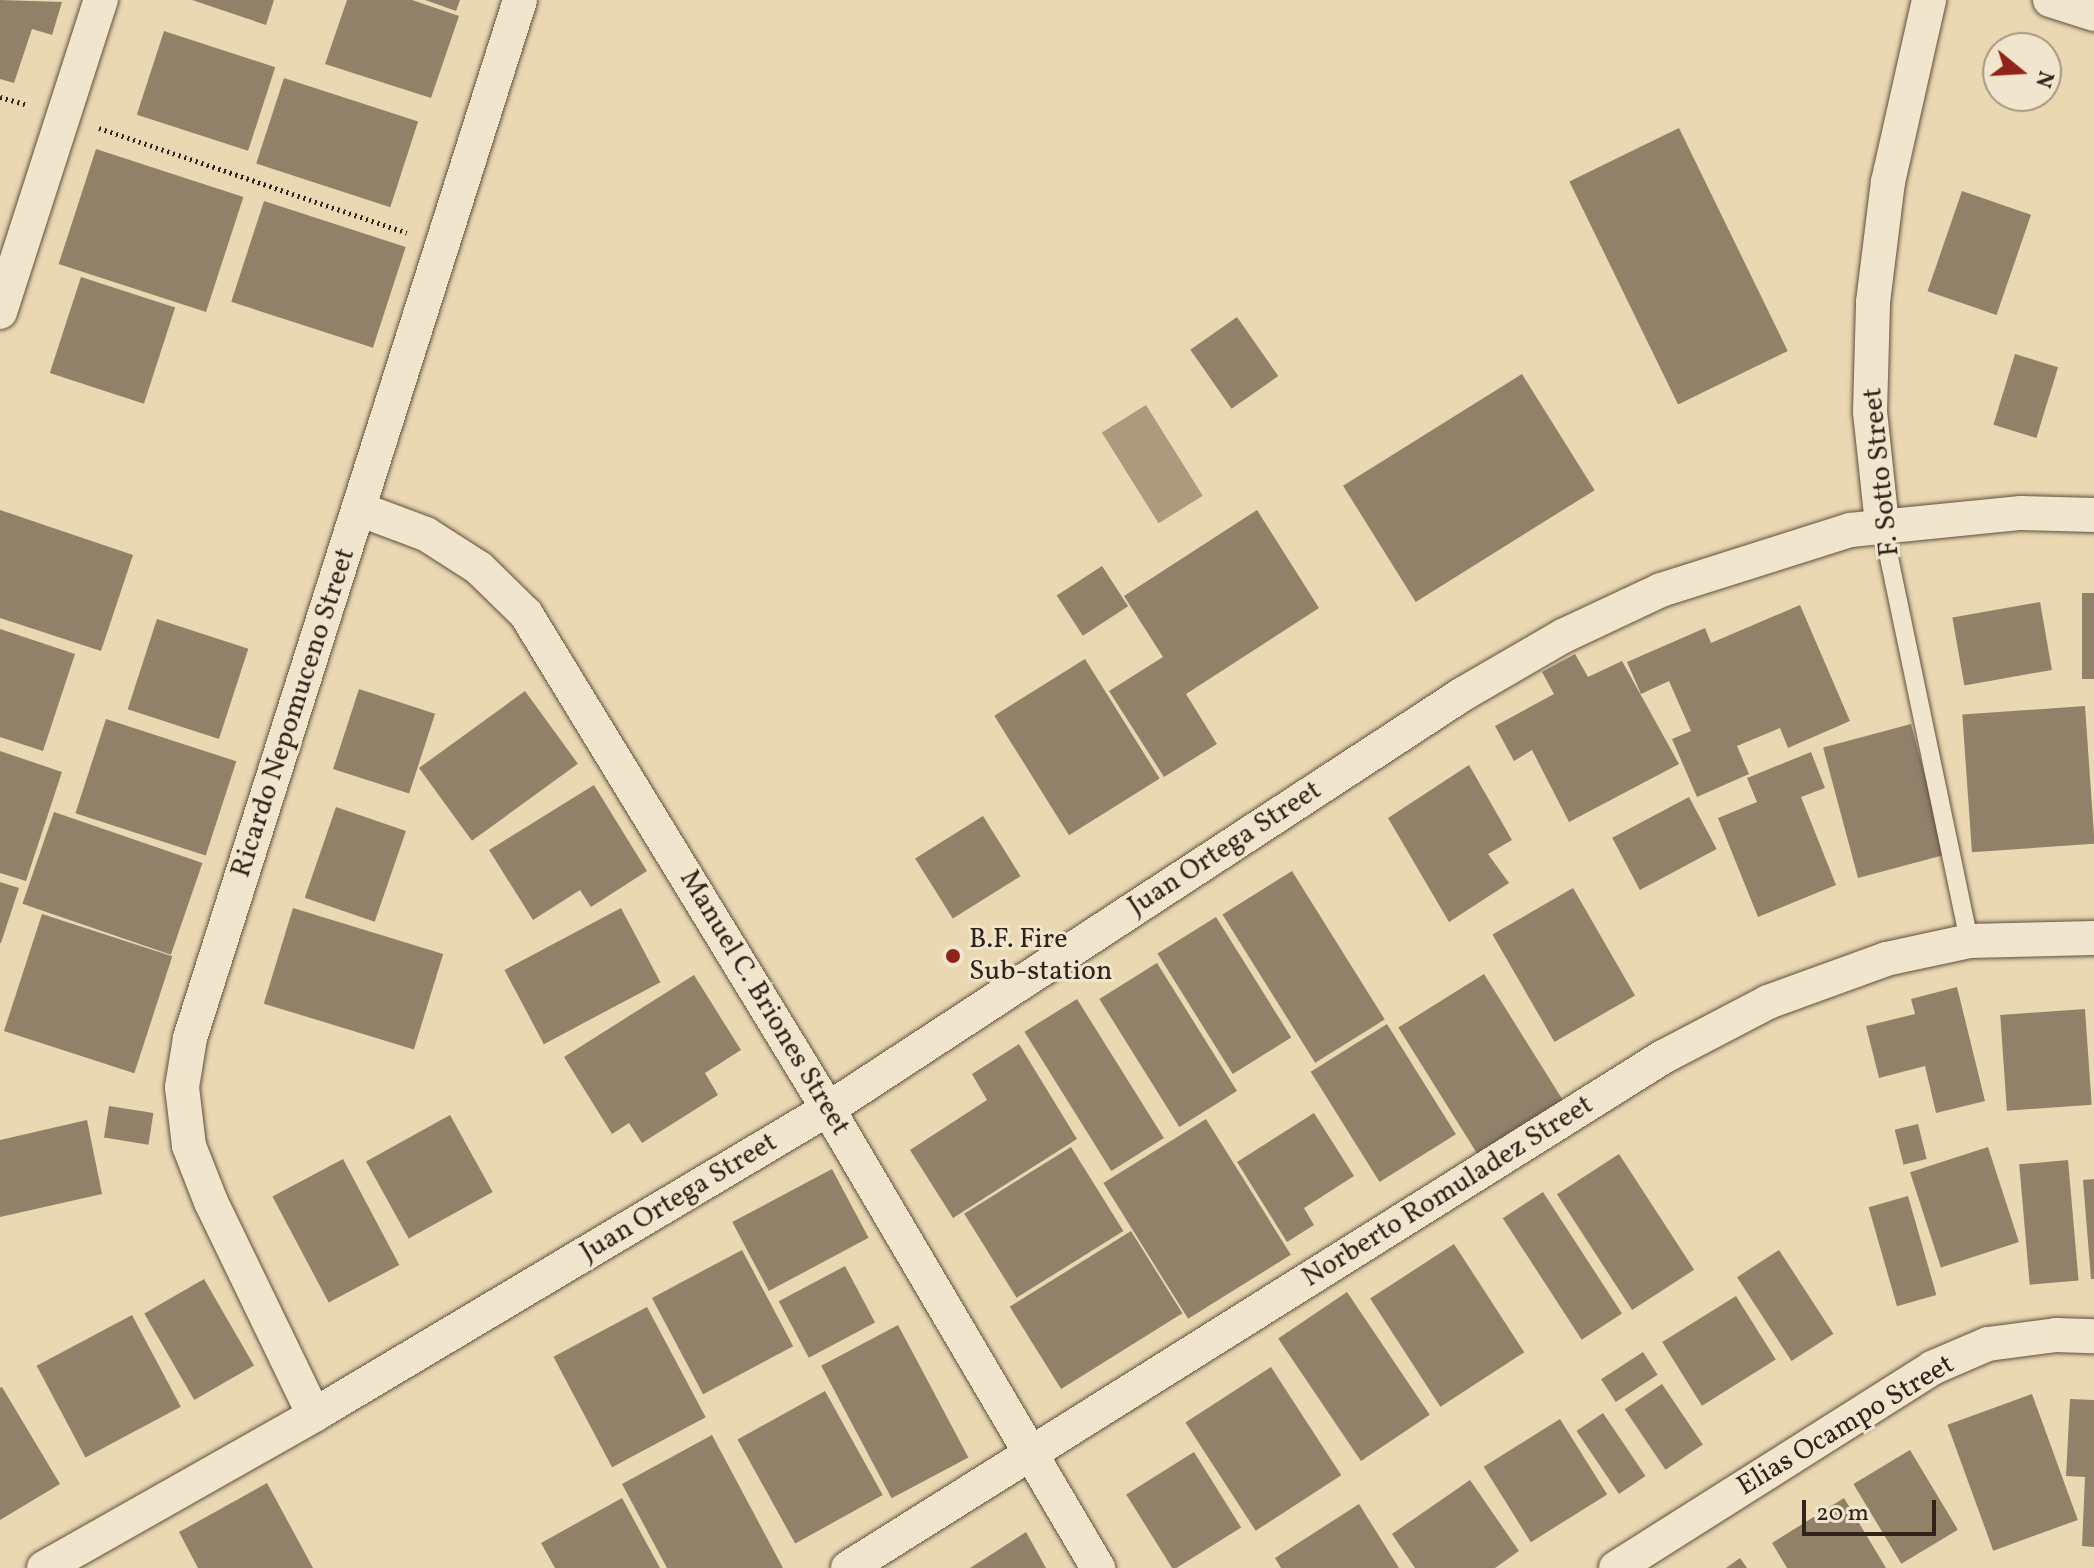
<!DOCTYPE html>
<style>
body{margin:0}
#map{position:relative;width:2094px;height:1568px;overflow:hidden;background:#ead8b2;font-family:Vollkorn,serif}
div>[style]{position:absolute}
.water>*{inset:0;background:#ab9a7e;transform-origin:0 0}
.building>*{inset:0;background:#928169;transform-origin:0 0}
.path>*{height:5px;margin-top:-2.5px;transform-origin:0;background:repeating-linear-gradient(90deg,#32231a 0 2px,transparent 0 6px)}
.roads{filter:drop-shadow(0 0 2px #605040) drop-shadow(0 0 2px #605040)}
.lane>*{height:18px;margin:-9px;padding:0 9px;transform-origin:9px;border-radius:9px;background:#f1e6cd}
.street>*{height:34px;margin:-17px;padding:0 17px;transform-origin:17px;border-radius:17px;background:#f1e6cd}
.dots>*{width:22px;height:22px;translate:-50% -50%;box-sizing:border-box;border:4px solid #f1e6cd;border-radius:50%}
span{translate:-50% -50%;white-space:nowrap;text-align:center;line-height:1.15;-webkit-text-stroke:6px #f1e6cd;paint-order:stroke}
.street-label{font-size:28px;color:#32231a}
.poi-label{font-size:28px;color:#32231a}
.left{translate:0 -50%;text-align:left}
.north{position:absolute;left:1982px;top:32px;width:80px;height:80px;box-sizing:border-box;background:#f1e6cd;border:2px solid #a59885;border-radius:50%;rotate:108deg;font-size:22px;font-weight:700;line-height:32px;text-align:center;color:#32231a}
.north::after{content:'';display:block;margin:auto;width:28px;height:36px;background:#8f2418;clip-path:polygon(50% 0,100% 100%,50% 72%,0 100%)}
.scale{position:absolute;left:1802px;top:1500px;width:134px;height:36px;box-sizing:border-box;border:4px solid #32231a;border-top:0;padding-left:10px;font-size:24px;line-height:28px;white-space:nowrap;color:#32231a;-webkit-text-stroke:6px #f1e6cd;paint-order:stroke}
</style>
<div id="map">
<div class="water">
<i style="left:1146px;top:405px;width:107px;height:52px;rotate:58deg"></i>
</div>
<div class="building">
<i style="clip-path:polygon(0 0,62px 2px,52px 35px,32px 29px,14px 83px,0 79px)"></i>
<i style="clip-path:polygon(192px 0,274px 0,266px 25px)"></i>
<i style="clip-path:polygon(347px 0,412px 0,459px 16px,431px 98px,325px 64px)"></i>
<i style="clip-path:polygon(425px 0,460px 0,456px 11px)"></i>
<i style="left:164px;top:31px;width:117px;height:88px;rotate:18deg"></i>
<i style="left:284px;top:78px;width:141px;height:90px;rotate:18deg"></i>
<i style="left:1679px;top:128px;width:248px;height:122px;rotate:64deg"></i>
<i style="left:96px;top:149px;width:155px;height:121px;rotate:18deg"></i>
<i style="left:1962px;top:191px;width:73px;height:106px;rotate:19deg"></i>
<i style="left:264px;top:201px;width:149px;height:106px;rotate:18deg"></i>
<i style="left:81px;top:277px;width:99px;height:101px;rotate:18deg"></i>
<i style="left:1237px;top:317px;width:72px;height:57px;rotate:55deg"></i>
<i style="left:2015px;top:354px;width:45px;height:74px;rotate:17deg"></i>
<i style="left:1522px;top:374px;width:137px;height:211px;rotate:58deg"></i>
<i style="clip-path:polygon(0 510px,133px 555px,101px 651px,0 618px)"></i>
<i style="clip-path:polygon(1257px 510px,1319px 608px,1186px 694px,1217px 744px,1164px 777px,1109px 691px,1163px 657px,1124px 596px)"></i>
<i style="left:1102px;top:566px;width:48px;height:54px;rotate:57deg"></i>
<i style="left:2082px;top:593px;width:12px;height:86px"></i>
<i style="left:2040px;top:602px;width:69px;height:89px;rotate:80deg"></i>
<i style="clip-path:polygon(1800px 605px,1850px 721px,1788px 748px,1780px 728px,1737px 746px,1749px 774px,1697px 797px,1672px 739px,1691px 731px,1669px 681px,1641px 694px,1627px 662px,1705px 628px,1711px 643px)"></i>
<i style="left:157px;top:619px;width:96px;height:95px;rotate:18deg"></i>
<i style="clip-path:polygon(0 629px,75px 654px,43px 751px,0 737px)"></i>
<i style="clip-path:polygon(1575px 654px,1588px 677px,1622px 661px,1679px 764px,1569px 822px,1532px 750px,1514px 761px,1495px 726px,1554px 694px,1542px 672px)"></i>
<i style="left:1085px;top:659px;width:141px;height:107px;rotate:58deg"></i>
<i style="left:359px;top:689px;width:80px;height:84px;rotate:18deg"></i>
<i style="left:525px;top:691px;width:90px;height:131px;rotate:54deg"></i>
<i style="left:2085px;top:706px;width:138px;height:123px;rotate:86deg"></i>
<i style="left:106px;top:719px;width:137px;height:99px;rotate:18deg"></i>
<i style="left:1911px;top:724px;width:135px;height:91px;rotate:75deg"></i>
<i style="clip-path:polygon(0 751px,62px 772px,26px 881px,0 873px)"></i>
<i style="clip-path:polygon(1811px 752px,1825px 788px,1801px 797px,1836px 885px,1758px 917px,1718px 818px,1757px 802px,1747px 778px)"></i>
<i style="clip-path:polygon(1469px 765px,1512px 840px,1488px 854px,1509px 883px,1449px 922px,1388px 818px)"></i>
<i style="clip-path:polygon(594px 785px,647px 871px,591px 907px,580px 890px,533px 920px,489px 850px)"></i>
<i style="left:1689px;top:797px;width:59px;height:87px;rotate:62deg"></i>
<i style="left:336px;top:807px;width:74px;height:96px;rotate:19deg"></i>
<i style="left:54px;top:812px;width:157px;height:97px;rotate:19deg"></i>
<i style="left:983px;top:816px;width:71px;height:80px;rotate:58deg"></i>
<i style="left:1292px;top:871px;width:175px;height:82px;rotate:58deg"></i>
<i style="clip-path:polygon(0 882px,19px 888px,1px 943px,0 943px)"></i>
<i style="left:1573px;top:888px;width:124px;height:93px;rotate:60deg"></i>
<i style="left:293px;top:908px;width:157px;height:100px;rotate:17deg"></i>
<i style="left:621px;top:908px;width:84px;height:132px;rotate:62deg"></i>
<i style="left:42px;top:914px;width:137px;height:123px;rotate:18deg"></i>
<i style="left:1216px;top:917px;width:142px;height:69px;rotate:58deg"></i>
<i style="left:1157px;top:963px;width:151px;height:68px;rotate:58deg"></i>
<i style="left:1484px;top:974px;width:148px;height:101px;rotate:58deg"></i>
<i style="clip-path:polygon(694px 975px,741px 1050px,705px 1073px,718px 1095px,642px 1143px,629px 1123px,612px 1134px,564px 1057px)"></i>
<i style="clip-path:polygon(1957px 987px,1985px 1101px,1936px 1113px,1925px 1066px,1879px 1078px,1866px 1026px,1915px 1014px,1911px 999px)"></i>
<i style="left:1077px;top:999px;width:164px;height:62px;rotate:58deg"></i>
<i style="left:2085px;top:1009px;width:96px;height:85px;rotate:86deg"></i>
<i style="left:1387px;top:1024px;width:130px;height:90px;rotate:58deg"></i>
<i style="clip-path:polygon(1019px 1044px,1077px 1139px,953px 1218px,910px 1150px,987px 1100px,972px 1074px)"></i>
<i style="left:109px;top:1106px;width:45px;height:32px;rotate:9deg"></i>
<i style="clip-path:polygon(1314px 1113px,1354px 1176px,1304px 1208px,1314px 1225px,1287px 1242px,1237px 1162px)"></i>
<i style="left:450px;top:1115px;width:88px;height:96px;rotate:61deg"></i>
<i style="left:1206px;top:1119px;width:160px;height:121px;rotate:58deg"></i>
<i style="clip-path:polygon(87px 1120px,102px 1194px,0 1217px,0 1140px)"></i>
<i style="left:1918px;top:1124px;width:36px;height:24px;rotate:76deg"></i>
<i style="left:1071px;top:1147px;width:99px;height:126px;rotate:58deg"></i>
<i style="left:1988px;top:1147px;width:100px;height:82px;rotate:72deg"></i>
<i style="left:1619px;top:1154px;width:138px;height:74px;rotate:57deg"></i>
<i style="left:343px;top:1159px;width:120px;height:80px;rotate:62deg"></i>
<i style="left:2068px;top:1160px;width:121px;height:49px;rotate:85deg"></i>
<i style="left:832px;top:1169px;width:78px;height:113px;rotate:62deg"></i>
<i style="clip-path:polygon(2094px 1179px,2094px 1279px,2091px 1279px,2083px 1180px)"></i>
<i style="left:1543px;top:1192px;width:145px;height:48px;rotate:57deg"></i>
<i style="left:1908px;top:1196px;width:103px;height:41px;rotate:74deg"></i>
<i style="left:1131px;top:1231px;width:97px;height:143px;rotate:58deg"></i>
<i style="left:1454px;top:1244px;width:129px;height:100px;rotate:57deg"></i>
<i style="left:742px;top:1250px;width:109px;height:102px;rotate:62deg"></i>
<i style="left:1779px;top:1250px;width:100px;height:50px;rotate:57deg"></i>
<i style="left:845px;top:1266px;width:64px;height:75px;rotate:62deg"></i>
<i style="left:204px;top:1279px;width:100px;height:69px;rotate:60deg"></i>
<i style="left:1347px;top:1292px;width:148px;height:83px;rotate:56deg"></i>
<i style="left:1736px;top:1296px;width:75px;height:87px;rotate:58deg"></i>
<i style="left:647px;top:1307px;width:125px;height:106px;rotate:62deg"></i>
<i style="left:132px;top:1315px;width:104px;height:108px;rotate:62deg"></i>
<i style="left:898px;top:1325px;width:150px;height:87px;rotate:62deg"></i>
<i style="left:1643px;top:1352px;width:27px;height:50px;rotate:57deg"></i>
<i style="left:1271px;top:1367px;width:129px;height:102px;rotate:57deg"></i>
<i style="left:1662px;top:1384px;width:73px;height:45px;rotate:56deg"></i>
<i style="clip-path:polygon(2px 1387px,60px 1484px,0 1520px,0 1388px)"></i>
<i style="left:825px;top:1391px;width:119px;height:100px;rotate:61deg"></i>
<i style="left:2032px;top:1394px;width:134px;height:90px;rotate:70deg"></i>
<i style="clip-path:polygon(2070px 1399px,2094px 1400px,2094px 1547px,2082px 1546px,2085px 1477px,2066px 1476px)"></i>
<i style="left:1603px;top:1413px;width:76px;height:32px;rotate:56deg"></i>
<i style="left:1560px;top:1419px;width:89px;height:90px;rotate:58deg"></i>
<i style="clip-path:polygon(712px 1435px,783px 1568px,667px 1568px,622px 1484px)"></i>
<i style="left:1910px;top:1450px;width:93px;height:66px;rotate:59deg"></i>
<i style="left:1194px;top:1452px;width:89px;height:80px;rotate:58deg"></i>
<i style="clip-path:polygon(1470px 1480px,1519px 1551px,1495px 1568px,1415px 1568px,1392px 1534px)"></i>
<i style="clip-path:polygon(267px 1483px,313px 1568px,198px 1568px,179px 1532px)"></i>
<i style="clip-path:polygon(622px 1498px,660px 1568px,555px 1568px,541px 1543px)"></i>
<i style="clip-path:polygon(1844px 1498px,1886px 1568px,1787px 1568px,1772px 1543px)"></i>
<i style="clip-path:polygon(1359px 1504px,1399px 1568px,1281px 1568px,1275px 1558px)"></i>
<i style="clip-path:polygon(1026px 1532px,1046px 1568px,970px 1568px)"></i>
<i style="clip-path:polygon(1740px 1558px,1747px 1568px,1726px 1568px)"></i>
</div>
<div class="path">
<i style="left:0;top:97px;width:26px;rotate:16deg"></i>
<i style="left:99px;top:128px;width:325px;rotate:18.8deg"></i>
</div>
<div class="roads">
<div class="lane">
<i style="left:1882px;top:524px;width:426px;rotate:78.2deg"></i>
</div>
<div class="street">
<i style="left:2050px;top:0;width:46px;rotate:17.7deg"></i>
<i style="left:0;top:312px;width:328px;rotate:-72.1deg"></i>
<i style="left:359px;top:509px;width:72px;rotate:20.5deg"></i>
<i style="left:426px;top:534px;width:63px;rotate:32.7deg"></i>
<i style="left:479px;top:568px;width:66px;rotate:44.4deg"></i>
<i style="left:526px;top:614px;width:580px;rotate:58.61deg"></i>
<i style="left:828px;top:1109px;width:533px;rotate:59.53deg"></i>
<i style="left:1882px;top:524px;width:113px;rotate:-96.1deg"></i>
<i style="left:1870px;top:412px;width:110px;rotate:-88.4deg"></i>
<i style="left:1873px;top:302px;width:121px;rotate:-82.9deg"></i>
<i style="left:1888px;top:182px;width:187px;rotate:-77.3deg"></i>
<i style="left:314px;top:1415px;width:237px;rotate:-115.8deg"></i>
<i style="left:211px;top:1202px;width:60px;rotate:-111.4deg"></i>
<i style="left:189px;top:1146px;width:59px;rotate:-96.8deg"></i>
<i style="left:182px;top:1087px;width:50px;rotate:-80.7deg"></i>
<i style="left:190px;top:1038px;width:1089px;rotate:-72.36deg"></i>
<i style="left:44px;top:1568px;width:310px;rotate:-29.5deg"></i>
<i style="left:314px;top:1415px;width:598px;rotate:-30.77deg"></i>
<i style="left:828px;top:1109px;width:759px;rotate:-33.17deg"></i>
<i style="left:1463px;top:694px;width:116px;rotate:-30.1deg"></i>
<i style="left:1563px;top:636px;width:108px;rotate:-25.1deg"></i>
<i style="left:1661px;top:590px;width:198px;rotate:-17.6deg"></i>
<i style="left:1850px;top:530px;width:172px;rotate:-5.7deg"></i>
<i style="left:2021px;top:513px;width:73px;rotate:1.6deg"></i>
<i style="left:848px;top:1568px;width:962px;rotate:-32.09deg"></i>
<i style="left:1663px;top:1057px;width:119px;rotate:-27.6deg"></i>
<i style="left:1768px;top:1002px;width:126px;rotate:-20deg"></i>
<i style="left:1886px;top:959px;width:85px;rotate:-12.2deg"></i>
<i style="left:1969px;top:941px;width:125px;rotate:-1.4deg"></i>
<i style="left:1616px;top:1568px;width:374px;rotate:-32.3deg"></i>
<i style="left:1932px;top:1368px;width:61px;rotate:-23.2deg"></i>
<i style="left:1988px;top:1344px;width:69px;rotate:-7.5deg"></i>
<i style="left:2056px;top:1335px;width:38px;rotate:2deg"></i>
</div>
</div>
<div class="dots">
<i style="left:953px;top:956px;background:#8f2418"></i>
</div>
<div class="street-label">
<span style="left:1882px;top:472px;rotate:-96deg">F. Sotto Street</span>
<span style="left:294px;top:713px;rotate:-72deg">Ricardo Nepomuceno Street</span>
<span style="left:1225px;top:849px;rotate:-33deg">Juan Ortega Street</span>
<span style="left:764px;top:1003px;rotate:59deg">Manuel C. Briones Street</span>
<span style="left:1448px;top:1192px;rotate:-32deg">Norberto Romuladez Street</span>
<span style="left:679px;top:1198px;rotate:-31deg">Juan Ortega Street</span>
<span style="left:1846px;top:1426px;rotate:-31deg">Elias Ocampo Street</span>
</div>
<div class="poi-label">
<span class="left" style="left:969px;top:956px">B.F. Fire<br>Sub-station</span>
</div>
<div class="north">N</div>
<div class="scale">20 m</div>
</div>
